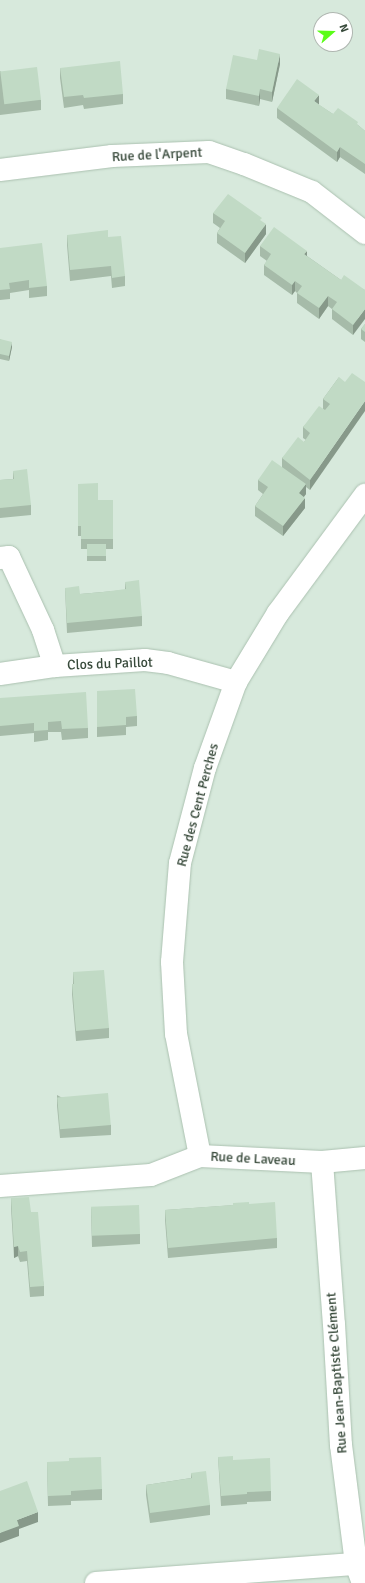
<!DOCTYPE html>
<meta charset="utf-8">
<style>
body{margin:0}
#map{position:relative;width:365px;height:1583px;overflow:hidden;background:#e9f5ec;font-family:Signika,sans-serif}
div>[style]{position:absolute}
.residential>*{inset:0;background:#d7e9dc}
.roads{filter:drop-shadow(0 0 1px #abc1b0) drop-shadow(0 0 1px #abc1b0)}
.minor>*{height:22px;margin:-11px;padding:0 11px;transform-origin:11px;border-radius:11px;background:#fff}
.wall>*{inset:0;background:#a6bba9}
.shaded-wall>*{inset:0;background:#87998a}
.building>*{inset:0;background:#c1dac5;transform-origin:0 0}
span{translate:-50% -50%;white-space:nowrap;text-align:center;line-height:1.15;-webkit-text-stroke:3.5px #fff;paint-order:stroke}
.street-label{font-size:14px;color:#37493a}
.north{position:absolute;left:313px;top:12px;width:40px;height:40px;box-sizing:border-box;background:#fff;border:1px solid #afb6b0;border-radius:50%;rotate:70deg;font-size:11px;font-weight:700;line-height:16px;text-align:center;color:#37493a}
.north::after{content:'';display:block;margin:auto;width:14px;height:18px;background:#5afd18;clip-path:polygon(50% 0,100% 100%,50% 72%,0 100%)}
</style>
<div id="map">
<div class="residential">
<i style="clip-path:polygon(evenodd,0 0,365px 0,365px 1583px,0 1583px,0 0,321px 20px,345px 20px,345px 44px,321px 44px,321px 20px)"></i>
</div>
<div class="roads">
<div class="minor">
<i style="left:0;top:170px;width:113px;rotate:-7.1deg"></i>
<i style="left:112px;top:156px;width:97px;rotate:-2.4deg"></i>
<i style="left:209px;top:152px;width:37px;rotate:19deg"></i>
<i style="left:244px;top:164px;width:74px;rotate:22.4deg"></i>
<i style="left:312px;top:192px;width:67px;rotate:37.7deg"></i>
<i style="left:0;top:558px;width:9px;rotate:-6deg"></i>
<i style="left:9px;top:557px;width:81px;rotate:65deg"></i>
<i style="left:43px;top:630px;width:38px;rotate:72deg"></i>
<i style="left:0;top:674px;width:56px;rotate:-8.3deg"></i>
<i style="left:55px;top:666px;width:90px;rotate:-3.8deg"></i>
<i style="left:145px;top:660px;width:23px;rotate:7deg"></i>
<i style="left:168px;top:663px;width:71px;rotate:15.6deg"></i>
<i style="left:200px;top:1156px;width:124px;rotate:-101.1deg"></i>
<i style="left:176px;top:1034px;width:72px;rotate:-93.2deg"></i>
<i style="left:172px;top:962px;width:99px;rotate:-85.4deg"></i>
<i style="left:180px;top:863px;width:98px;rotate:-75.3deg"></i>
<i style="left:205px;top:768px;width:91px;rotate:-70.2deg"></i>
<i style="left:236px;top:682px;width:81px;rotate:-58.7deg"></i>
<i style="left:278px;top:613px;width:147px;rotate:-53.6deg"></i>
<i style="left:322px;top:1162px;width:162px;rotate:85.8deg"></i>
<i style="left:334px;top:1324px;width:121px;rotate:86.7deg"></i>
<i style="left:341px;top:1445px;width:120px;rotate:82.8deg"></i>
<i style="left:356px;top:1564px;width:20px;rotate:70deg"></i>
<i style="left:0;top:1186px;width:151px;rotate:-4.2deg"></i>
<i style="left:151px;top:1175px;width:53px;rotate:-21.2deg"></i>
<i style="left:200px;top:1156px;width:122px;rotate:2.8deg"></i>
<i style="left:322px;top:1162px;width:43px;rotate:-5.3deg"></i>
<i style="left:96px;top:1583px;width:261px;rotate:-4.2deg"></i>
</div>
</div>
<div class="wall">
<i style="clip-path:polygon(257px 60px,280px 64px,272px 102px,260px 99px,259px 106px,226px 99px,226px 89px)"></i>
<i style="clip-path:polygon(60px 68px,123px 94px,123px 104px,84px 109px,83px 105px,64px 108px,60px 78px)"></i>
<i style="clip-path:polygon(0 71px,41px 100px,41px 110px,0 115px)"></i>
<i style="clip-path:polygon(319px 105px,333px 114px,358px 125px,365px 131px,365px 174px,340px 157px,337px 162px,277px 118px,277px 108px)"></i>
<i style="clip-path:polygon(213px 213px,262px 222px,266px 234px,245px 263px,217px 243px,217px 233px,220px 228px,213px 223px)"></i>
<i style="clip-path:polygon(67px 235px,108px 237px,125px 276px,125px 286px,112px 288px,111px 276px,70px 281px,67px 245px)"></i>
<i style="clip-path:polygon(260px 246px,307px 256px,341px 280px,365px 290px,353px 335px,332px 319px,332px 309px,328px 306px,319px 319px,297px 303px,297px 293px,295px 291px,292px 295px,264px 275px,264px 265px,267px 261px,260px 256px)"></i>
<i style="clip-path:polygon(0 248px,47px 286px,47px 296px,29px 298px,29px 290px,10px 293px,10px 299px,0 300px)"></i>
<i style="clip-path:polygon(365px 324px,365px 342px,361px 339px,361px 329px)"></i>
<i style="clip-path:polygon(0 339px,12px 347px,9px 361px,0 359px)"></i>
<i style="clip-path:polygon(339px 377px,310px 490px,306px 487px,306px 494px,304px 497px,305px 508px,283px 536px,255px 516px,255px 506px,263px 494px,258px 490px,258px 480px,282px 467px,282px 458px,304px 442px,306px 440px,303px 438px,303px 427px,323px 409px,323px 399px)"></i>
<i style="clip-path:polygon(13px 471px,31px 505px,31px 515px,0 518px,0 480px,13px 479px)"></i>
<i style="clip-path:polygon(78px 484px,98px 500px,113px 500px,113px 549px,106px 549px,106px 561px,87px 561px,87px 549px,81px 549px,81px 536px,78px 536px)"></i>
<i style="clip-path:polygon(125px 582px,142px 616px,142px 626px,67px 633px,65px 588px,80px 594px,125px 590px)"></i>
<i style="clip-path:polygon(97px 691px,137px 716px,137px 726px,126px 727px,126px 735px,97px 737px)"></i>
<i style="clip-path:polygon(0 698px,88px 728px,88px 738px,62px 740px,61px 732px,48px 732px,48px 740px,34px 742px,34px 733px,0 736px)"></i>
<i style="clip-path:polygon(73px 972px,109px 1028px,109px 1038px,76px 1041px,72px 994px,72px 984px,73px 984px)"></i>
<i style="clip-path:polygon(57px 1095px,111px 1125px,111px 1135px,60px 1138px,57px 1106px)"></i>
<i style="clip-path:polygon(11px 1198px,31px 1212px,44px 1286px,44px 1296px,30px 1297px,27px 1261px,20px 1262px,18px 1256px,14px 1258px,11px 1208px)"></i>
<i style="clip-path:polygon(249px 1204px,277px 1238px,277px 1248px,168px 1258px,165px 1220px,165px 1210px)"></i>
<i style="clip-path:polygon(91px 1208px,140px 1234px,140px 1244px,92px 1247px)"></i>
<i style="clip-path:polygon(218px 1457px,233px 1460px,271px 1491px,271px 1501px,247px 1502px,247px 1504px,221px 1506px)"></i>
<i style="clip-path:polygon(47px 1462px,102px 1489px,102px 1500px,71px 1501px,71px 1505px,48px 1506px)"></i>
<i style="clip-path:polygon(191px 1473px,210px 1505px,210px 1515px,150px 1523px,146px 1495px,146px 1485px,191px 1478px)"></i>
</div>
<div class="shaded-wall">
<i style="clip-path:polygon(280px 54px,280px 64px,272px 102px,272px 92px)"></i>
<i style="clip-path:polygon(260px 89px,260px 99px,259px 106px,259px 96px)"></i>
<i style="clip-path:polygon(319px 95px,319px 105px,314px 101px)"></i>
<i style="clip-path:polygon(340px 147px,340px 157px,337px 162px,337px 152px)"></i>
<i style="clip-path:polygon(266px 224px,266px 234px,245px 263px,245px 253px)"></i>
<i style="clip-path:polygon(307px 251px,307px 261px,304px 254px)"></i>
<i style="clip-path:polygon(295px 281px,295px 291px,292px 295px,292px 285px)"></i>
<i style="clip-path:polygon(328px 296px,328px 306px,319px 319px,319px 308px)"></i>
<i style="clip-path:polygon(365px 309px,365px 319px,353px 335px,353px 325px)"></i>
<i style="clip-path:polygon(12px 342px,12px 347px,9px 361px,9px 356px)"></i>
<i style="clip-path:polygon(365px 401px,365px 411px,310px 490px,310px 480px)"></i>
<i style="clip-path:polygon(306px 484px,306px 494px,299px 503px,299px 493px)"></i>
<i style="clip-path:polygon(305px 498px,305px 508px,283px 536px,283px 526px)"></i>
<i style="clip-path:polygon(18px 1246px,18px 1256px,14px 1258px,14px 1247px)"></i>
<i style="clip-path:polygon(38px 1512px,38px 1522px,19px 1529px,19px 1536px,0 1543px,0 1533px,17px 1520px)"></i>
</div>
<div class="building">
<i style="clip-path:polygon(259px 49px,280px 54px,272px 92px,260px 89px,259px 96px,226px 89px,233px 55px,257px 60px)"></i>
<i style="clip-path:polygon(120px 61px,123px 94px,84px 98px,83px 95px,64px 97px,60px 68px)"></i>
<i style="left:37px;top:67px;width:33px;height:37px;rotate:83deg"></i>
<i style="clip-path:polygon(297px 79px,319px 95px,314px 101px,333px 114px,338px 108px,358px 122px,357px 124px,365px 131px,365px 164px,340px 147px,337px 152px,277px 108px)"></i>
<i style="clip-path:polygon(228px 194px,262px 218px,260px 220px,266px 224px,245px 253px,217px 233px,225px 221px,213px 213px)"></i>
<i style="clip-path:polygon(274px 227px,307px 251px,304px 254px,341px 280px,344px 275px,365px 290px,365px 309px,353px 325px,332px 309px,337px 302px,328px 296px,319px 308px,297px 293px,302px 286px,295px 281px,292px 285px,264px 265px,271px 254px,260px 246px)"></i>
<i style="clip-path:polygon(108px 230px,108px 237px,121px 236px,125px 276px,112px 278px,111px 266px,70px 270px,67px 235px)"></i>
<i style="clip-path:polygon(42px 243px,47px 286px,29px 288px,29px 280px,9px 283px,10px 289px,0 290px,0 248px)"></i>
<i style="clip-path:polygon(365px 324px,365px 332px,361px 329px)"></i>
<i style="clip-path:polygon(0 339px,12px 342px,9px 356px,0 354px)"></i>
<i style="clip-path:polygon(352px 373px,365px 382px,365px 401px,310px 480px,282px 458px,298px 437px,304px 442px,310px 433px,303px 427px,319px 406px,325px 410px,330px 404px,323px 399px,339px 377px,345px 382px)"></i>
<i style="clip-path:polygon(272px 460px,306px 484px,299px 493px,305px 498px,283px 526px,255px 506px,268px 487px,258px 480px)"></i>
<i style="clip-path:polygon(27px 469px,31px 505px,0 508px,0 480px,14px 479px,13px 471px)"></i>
<i style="clip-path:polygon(98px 483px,98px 500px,113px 500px,113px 539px,81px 539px,81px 526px,78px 526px,78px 484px)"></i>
<i style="left:87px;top:544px;width:19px;height:12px"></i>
<i style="clip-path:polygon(139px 580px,142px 616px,67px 623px,65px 588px,79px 586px,80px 594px,103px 592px,126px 589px,125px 582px)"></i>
<i style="clip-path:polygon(135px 689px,137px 716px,126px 717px,126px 725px,97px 727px,97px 691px)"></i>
<i style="clip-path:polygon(86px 692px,88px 728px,62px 729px,61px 721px,48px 722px,48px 730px,34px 731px,34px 723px,0 726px,0 698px)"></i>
<i style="clip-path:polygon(104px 970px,109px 1028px,76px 1031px,72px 984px,74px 984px,73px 972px)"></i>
<i style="left:108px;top:1093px;width:32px;height:51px;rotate:85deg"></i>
<i style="clip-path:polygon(29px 1197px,31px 1212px,38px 1212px,44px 1286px,30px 1287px,27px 1251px,20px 1252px,18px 1246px,14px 1247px,11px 1198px)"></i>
<i style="clip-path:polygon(249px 1202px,249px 1204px,275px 1202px,277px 1238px,168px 1248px,165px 1210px,233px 1205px,233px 1203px)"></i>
<i style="left:139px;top:1205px;width:29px;height:48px;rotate:88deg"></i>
<i style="clip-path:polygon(233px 1456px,233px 1460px,270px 1458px,271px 1491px,247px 1492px,247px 1494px,221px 1496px,218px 1457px)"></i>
<i style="clip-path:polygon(101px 1457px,102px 1489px,71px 1491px,71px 1495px,48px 1496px,47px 1462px,69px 1461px,69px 1458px)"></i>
<i style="clip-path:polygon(206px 1471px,210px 1505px,150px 1513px,146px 1485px,192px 1478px,191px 1473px)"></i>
<i style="clip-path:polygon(27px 1481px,38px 1512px,17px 1520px,19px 1526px,0 1533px,0 1491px)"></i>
</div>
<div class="street-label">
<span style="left:157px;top:155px;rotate:-3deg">Rue de l'Arpent</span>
<span style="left:110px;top:664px;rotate:-2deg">Clos du Paillot</span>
<span style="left:198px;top:805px;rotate:-75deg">Rue des Cent Perches</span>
<span style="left:253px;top:1159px;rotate:3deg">Rue de Laveau</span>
<span style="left:337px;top:1373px;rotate:-94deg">Rue Jean-Baptiste Clément</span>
</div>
<div class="north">N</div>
</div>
